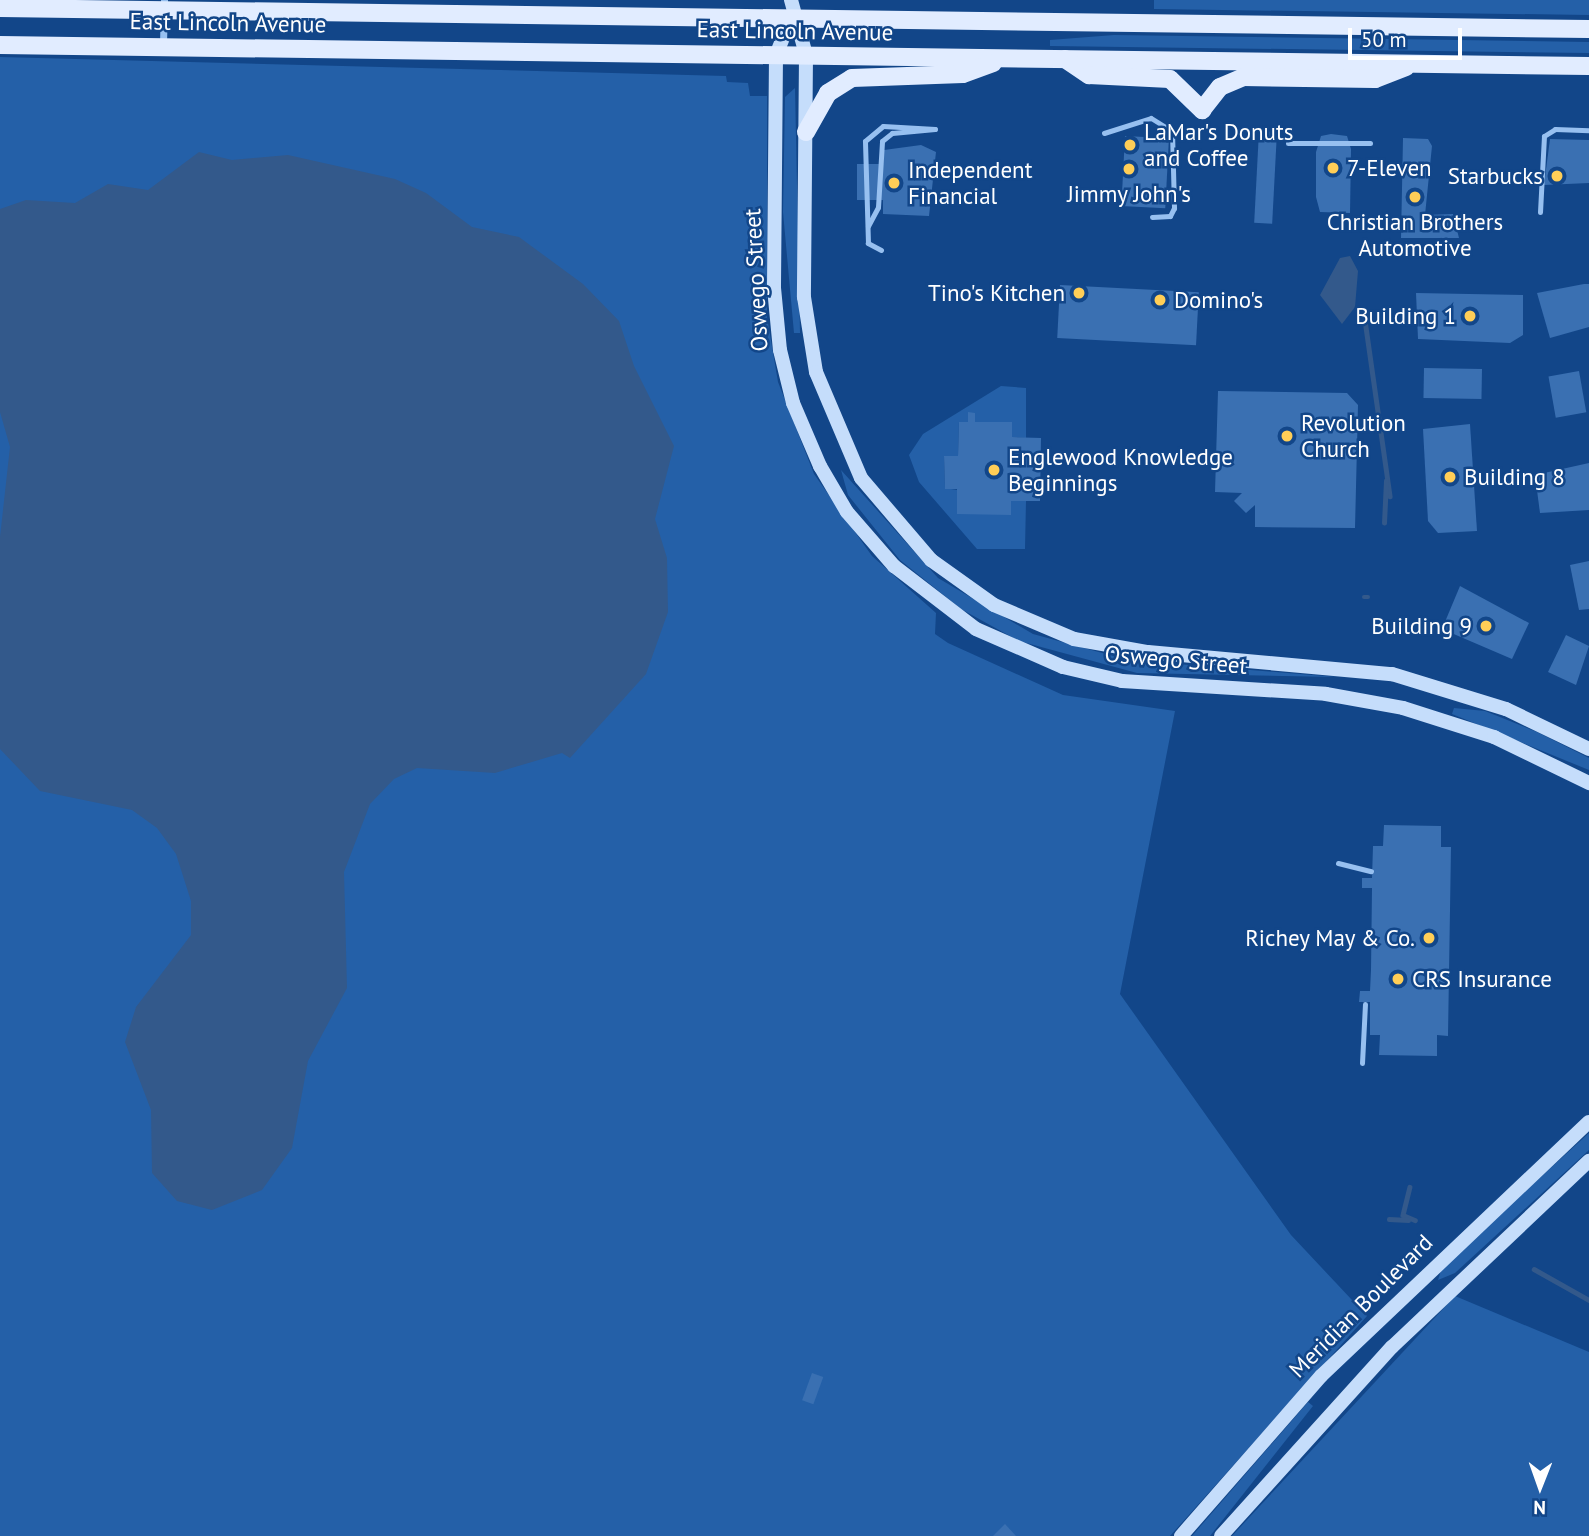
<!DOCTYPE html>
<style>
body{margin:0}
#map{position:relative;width:1589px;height:1536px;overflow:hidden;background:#124689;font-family:"PT Sans",sans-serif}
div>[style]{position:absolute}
.green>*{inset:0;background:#2460a8}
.water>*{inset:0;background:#33598b}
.stream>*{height:4.5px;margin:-2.25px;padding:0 2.25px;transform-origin:2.25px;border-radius:2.25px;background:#33598b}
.building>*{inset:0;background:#3a70b2;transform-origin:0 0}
.service>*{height:5px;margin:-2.5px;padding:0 2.5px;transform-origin:2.5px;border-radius:2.5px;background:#97c0f0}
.minor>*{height:7px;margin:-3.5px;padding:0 3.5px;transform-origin:3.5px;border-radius:3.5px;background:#97c0f0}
.secondary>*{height:14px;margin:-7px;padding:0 7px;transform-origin:7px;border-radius:7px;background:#c5ddfb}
.primary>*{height:18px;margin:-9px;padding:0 9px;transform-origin:9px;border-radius:9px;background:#e1ecff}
.dots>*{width:19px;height:19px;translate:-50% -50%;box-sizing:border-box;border:4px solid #124689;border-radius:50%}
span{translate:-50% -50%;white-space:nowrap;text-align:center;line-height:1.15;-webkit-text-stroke:5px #124689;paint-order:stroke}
.street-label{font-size:23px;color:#fff}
.poi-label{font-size:23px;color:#fff}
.left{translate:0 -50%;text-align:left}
.right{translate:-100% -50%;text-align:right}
.north{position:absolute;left:1505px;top:1452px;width:70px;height:70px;-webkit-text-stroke:5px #124689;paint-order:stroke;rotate:181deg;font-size:19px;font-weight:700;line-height:28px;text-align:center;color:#fff}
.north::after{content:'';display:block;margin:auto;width:24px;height:32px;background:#fff;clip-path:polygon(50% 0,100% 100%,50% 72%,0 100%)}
.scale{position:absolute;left:1348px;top:28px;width:114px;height:32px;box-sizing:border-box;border:4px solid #fff;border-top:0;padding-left:9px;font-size:21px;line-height:24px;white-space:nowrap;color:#fff;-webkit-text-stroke:5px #124689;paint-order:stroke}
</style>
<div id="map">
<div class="green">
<i style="clip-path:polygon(1154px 0,1589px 0,1589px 15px,1154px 9px)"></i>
<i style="clip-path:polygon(1114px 35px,1589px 42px,1589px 53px,1050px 46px,1050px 40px)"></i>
<i style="clip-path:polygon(0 57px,726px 76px,727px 82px,748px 83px,750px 96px,767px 96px,767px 317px,778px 382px,814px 474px,872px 556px,936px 613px,935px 634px,948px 643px,1063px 695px,1175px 711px,1120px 994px,1291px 1235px,1367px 1316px,1170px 1536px,0 1536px)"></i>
<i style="clip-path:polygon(795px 88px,800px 333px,794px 333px,783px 212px,785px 97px)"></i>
<i style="clip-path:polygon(1001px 386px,1026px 388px,1026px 438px,1012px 437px,1012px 422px,959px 422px,958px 456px,944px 457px,945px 488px,1026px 501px,1025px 549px,977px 549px,919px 482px,909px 455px,923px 434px)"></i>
<i style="clip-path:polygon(841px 470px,938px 578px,1033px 634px,1128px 660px,1336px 677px,1137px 673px,1019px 641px,961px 609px,900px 560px,848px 495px)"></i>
<i style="clip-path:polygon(1454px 708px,1485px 711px,1537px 732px,1589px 758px,1589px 770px,1452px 714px)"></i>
<i style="clip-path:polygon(1589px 1133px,1589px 1150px,1455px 1273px,1438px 1280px,1442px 1267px)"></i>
<i style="clip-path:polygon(1455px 1296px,1589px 1352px,1589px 1536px,1232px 1536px)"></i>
<i style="clip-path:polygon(1308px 1402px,1313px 1406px,1210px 1536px,1192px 1536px)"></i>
</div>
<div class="water">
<i style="clip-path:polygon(199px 152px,232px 160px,288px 155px,395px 179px,426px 193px,472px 227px,519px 237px,583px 284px,619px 321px,634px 366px,674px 446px,655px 519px,667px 558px,668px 612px,646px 674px,570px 758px,562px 753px,495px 773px,417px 768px,394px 779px,370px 804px,344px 872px,347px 988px,308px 1061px,292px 1148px,262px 1190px,212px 1210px,177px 1201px,152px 1173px,151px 1110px,125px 1042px,136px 1007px,191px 935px,191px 901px,176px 854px,157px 828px,132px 810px,40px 791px,0 749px,0 537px,10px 447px,0 412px,0 209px,26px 200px,75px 203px,108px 184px,148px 190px)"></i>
<i style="clip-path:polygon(1350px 256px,1358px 271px,1355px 307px,1342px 324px,1320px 295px,1340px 258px)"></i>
</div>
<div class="stream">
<i style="left:1365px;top:320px;width:178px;rotate:81.9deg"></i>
<i style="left:1384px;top:523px;width:42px;rotate:-87.3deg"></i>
<i style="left:1364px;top:597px;width:4px"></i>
<i style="left:1410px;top:1187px;width:29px;rotate:104deg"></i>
<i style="left:1403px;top:1215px;width:13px;rotate:23deg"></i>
<i style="left:1389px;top:1219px;width:19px;rotate:3deg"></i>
<i style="left:1534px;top:1269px;width:63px;rotate:29.4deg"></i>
</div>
<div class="building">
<i style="left:1259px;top:131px;width:18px;height:92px;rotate:3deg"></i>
<i style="clip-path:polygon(1331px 134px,1347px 136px,1351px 149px,1350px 213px,1320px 212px,1316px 197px,1316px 152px,1321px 136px)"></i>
<i style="left:1125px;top:136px;width:44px;height:70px;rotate:3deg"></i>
<i style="clip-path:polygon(1403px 138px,1428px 139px,1432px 146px,1425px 215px,1453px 214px,1459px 238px,1401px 238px)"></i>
<i style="clip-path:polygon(1550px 139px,1589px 140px,1589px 183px,1544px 185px)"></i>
<i style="clip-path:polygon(921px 145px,936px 152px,929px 216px,883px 214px,883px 200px,857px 200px,857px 164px,883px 164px,884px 150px)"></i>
<i style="clip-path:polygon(1584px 284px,1589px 284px,1589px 327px,1550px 338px,1537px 293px)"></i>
<i style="left:1060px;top:285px;width:139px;height:53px;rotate:3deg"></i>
<i style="clip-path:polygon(1416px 293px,1523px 295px,1523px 335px,1510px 343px,1418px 339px)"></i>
<i style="left:1424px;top:368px;width:58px;height:30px;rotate:1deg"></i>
<i style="left:1579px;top:371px;width:42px;height:31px;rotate:80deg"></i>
<i style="clip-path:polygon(1218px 391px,1347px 393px,1358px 405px,1355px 528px,1255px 527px,1255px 505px,1246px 513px,1234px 501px,1242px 493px,1215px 492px)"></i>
<i style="clip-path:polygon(968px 412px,975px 413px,975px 422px,1012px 422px,1012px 437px,1041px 438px,1040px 501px,1011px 501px,1011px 515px,957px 514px,957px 489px,945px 489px,944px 456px,958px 456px,959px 422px,968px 422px)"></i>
<i style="clip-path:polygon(1470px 424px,1477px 531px,1438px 533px,1428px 521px,1423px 429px)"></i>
<i style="clip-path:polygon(1589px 463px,1589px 510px,1540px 513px,1535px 475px)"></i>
<i style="clip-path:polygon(1589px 561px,1589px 609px,1579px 610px,1570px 565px)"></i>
<i style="clip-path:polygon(1460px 586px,1529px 623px,1512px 659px,1442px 629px)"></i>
<i style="clip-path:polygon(1566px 635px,1589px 646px,1576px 685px,1548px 672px)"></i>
<i style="clip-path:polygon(1384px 825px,1441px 826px,1441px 847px,1451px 847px,1448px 1036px,1437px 1035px,1437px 1056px,1379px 1055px,1380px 1035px,1370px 1035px,1370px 1002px,1359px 1002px,1360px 991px,1370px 991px,1371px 970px,1372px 888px,1362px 888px,1362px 878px,1372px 878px,1373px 846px,1383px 846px)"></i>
<i style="left:812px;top:1373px;width:12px;height:29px;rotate:20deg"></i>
<i style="clip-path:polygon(1005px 1524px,1016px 1536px,993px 1536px)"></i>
</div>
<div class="service">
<i style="left:1104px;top:133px;width:49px;rotate:-17.7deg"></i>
<i style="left:1151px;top:118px;width:25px;rotate:32deg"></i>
<i style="left:1172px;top:131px;width:77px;rotate:88.5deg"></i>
<i style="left:1174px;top:208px;width:9px;rotate:117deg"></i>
<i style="left:1170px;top:216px;width:18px;rotate:177deg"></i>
<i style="left:1288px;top:143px;width:82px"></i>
<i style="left:1540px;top:212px;width:76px;rotate:-87deg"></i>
<i style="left:1544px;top:136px;width:13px;rotate:-32deg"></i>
<i style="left:1555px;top:129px;width:34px;rotate:2deg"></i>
<i style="left:868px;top:226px;width:21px;rotate:-62deg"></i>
<i style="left:878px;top:207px;width:66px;rotate:-86.5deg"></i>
<i style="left:882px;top:141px;width:13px;rotate:-39deg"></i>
<i style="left:892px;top:133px;width:43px;rotate:-5.3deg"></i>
<i style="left:881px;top:250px;width:15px;rotate:-152deg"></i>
<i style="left:868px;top:243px;width:102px;rotate:-91.7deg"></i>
<i style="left:865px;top:141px;width:23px;rotate:-40deg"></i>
<i style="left:883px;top:126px;width:52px;rotate:3.3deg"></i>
<i style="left:1338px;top:863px;width:34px;rotate:14deg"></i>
<i style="left:1362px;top:1063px;width:59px;rotate:-87.1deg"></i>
</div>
<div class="minor">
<i style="left:163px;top:45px;width:45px;rotate:-88.7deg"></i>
</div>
<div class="secondary">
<i style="left:791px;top:0;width:57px;rotate:74.7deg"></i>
<i style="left:806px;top:55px;width:242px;rotate:90.5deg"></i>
<i style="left:804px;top:297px;width:76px;rotate:80.9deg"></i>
<i style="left:816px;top:372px;width:115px;rotate:67deg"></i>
<i style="left:861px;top:478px;width:108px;rotate:49.5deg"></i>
<i style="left:931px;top:560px;width:77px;rotate:35.5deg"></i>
<i style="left:994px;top:605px;width:87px;rotate:23deg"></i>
<i style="left:1074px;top:639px;width:75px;rotate:10deg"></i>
<i style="left:1148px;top:652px;width:245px;rotate:5.2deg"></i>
<i style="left:1392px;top:674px;width:119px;rotate:17.1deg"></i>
<i style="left:1506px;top:709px;width:92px;rotate:25.7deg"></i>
<i style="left:791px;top:18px;width:40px;rotate:112deg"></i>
<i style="left:776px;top:55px;width:233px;rotate:90.5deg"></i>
<i style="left:774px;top:288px;width:62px;rotate:84.5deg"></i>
<i style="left:780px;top:350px;width:55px;rotate:76.2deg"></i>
<i style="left:793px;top:403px;width:69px;rotate:66.8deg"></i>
<i style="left:820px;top:466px;width:53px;rotate:59.6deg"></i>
<i style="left:847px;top:512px;width:72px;rotate:49deg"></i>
<i style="left:894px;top:566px;width:103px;rotate:37.5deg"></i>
<i style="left:976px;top:629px;width:95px;rotate:23.6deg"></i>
<i style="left:1063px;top:667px;width:61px;rotate:13.3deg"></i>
<i style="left:1122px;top:681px;width:204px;rotate:3.6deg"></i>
<i style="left:1326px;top:694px;width:78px;rotate:10.3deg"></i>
<i style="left:1403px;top:708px;width:96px;rotate:17.7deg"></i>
<i style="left:1494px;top:737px;width:106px;rotate:25.8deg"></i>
<i style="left:1181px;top:1536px;width:213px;rotate:-48.8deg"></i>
<i style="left:1321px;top:1376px;width:369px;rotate:-43.5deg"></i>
<i style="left:1221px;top:1536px;width:255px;rotate:-47.9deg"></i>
<i style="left:1392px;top:1347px;width:271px;rotate:-43.4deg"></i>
</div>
<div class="primary">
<i style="left:0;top:8px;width:1589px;rotate:0.76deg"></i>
<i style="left:0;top:45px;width:1589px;rotate:0.76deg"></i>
<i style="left:1065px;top:59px;width:29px;rotate:34deg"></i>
<i style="left:1089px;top:75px;width:81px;rotate:2.8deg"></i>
<i style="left:1170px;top:79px;width:45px;rotate:44.1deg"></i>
<i style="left:1202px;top:110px;width:29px;rotate:-52deg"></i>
<i style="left:1220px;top:87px;width:25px;rotate:-23deg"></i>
<i style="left:1243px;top:77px;width:132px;rotate:0.9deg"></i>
<i style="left:1375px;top:79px;width:33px;rotate:-21deg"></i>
<i style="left:806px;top:132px;width:45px;rotate:-60.6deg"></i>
<i style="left:828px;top:93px;width:28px;rotate:-32deg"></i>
<i style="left:852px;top:78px;width:111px;rotate:-2.1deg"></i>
<i style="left:963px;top:74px;width:32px;rotate:-20deg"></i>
</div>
<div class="dots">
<i style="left:1130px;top:145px;background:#ffce57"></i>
<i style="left:1333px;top:168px;background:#ffce57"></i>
<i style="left:1129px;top:169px;background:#ffce57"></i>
<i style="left:1557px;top:176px;background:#ffce57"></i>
<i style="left:894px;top:183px;background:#ffce57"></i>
<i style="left:1415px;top:197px;background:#ffce57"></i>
<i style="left:1079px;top:293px;background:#ffce57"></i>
<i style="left:1160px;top:300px;background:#ffce57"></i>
<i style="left:1470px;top:316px;background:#ffce57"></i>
<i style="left:1287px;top:436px;background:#ffce57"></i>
<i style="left:994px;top:470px;background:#ffce57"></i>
<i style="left:1450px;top:477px;background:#ffce57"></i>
<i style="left:1486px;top:626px;background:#ffce57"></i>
<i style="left:1429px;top:938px;background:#ffce57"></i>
<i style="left:1398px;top:979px;background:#ffce57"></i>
</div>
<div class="street-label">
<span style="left:228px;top:23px;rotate:1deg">East Lincoln Avenue</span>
<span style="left:795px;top:31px;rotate:1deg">East Lincoln Avenue</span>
<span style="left:756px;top:280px;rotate:-93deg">Oswego Street</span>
<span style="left:1176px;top:660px;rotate:5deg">Oswego Street</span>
<span style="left:1361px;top:1306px;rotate:-45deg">Meridian Boulevard</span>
</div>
<div class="poi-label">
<span class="left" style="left:1144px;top:145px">LaMar's Donuts<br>and Coffee</span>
<span class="left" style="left:1347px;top:168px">7-Eleven</span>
<span class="left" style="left:908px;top:183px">Independent<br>Financial</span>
<span class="right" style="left:1543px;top:176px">Starbucks</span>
<span style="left:1129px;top:194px">Jimmy John's</span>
<span style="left:1415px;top:235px">Christian Brothers<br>Automotive</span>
<span class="right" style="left:1065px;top:293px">Tino's Kitchen</span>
<span class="left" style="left:1174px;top:300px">Domino's</span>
<span class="right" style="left:1456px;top:316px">Building 1</span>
<span class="left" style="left:1301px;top:436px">Revolution<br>Church</span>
<span class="left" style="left:1008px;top:470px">Englewood Knowledge<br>Beginnings</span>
<span class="left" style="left:1464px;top:477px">Building 8</span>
<span class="right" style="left:1472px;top:626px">Building 9</span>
<span class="right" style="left:1415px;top:938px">Richey May &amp; Co.</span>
<span class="left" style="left:1412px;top:979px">CRS Insurance</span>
</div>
<div class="north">N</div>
<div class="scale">50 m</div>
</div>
